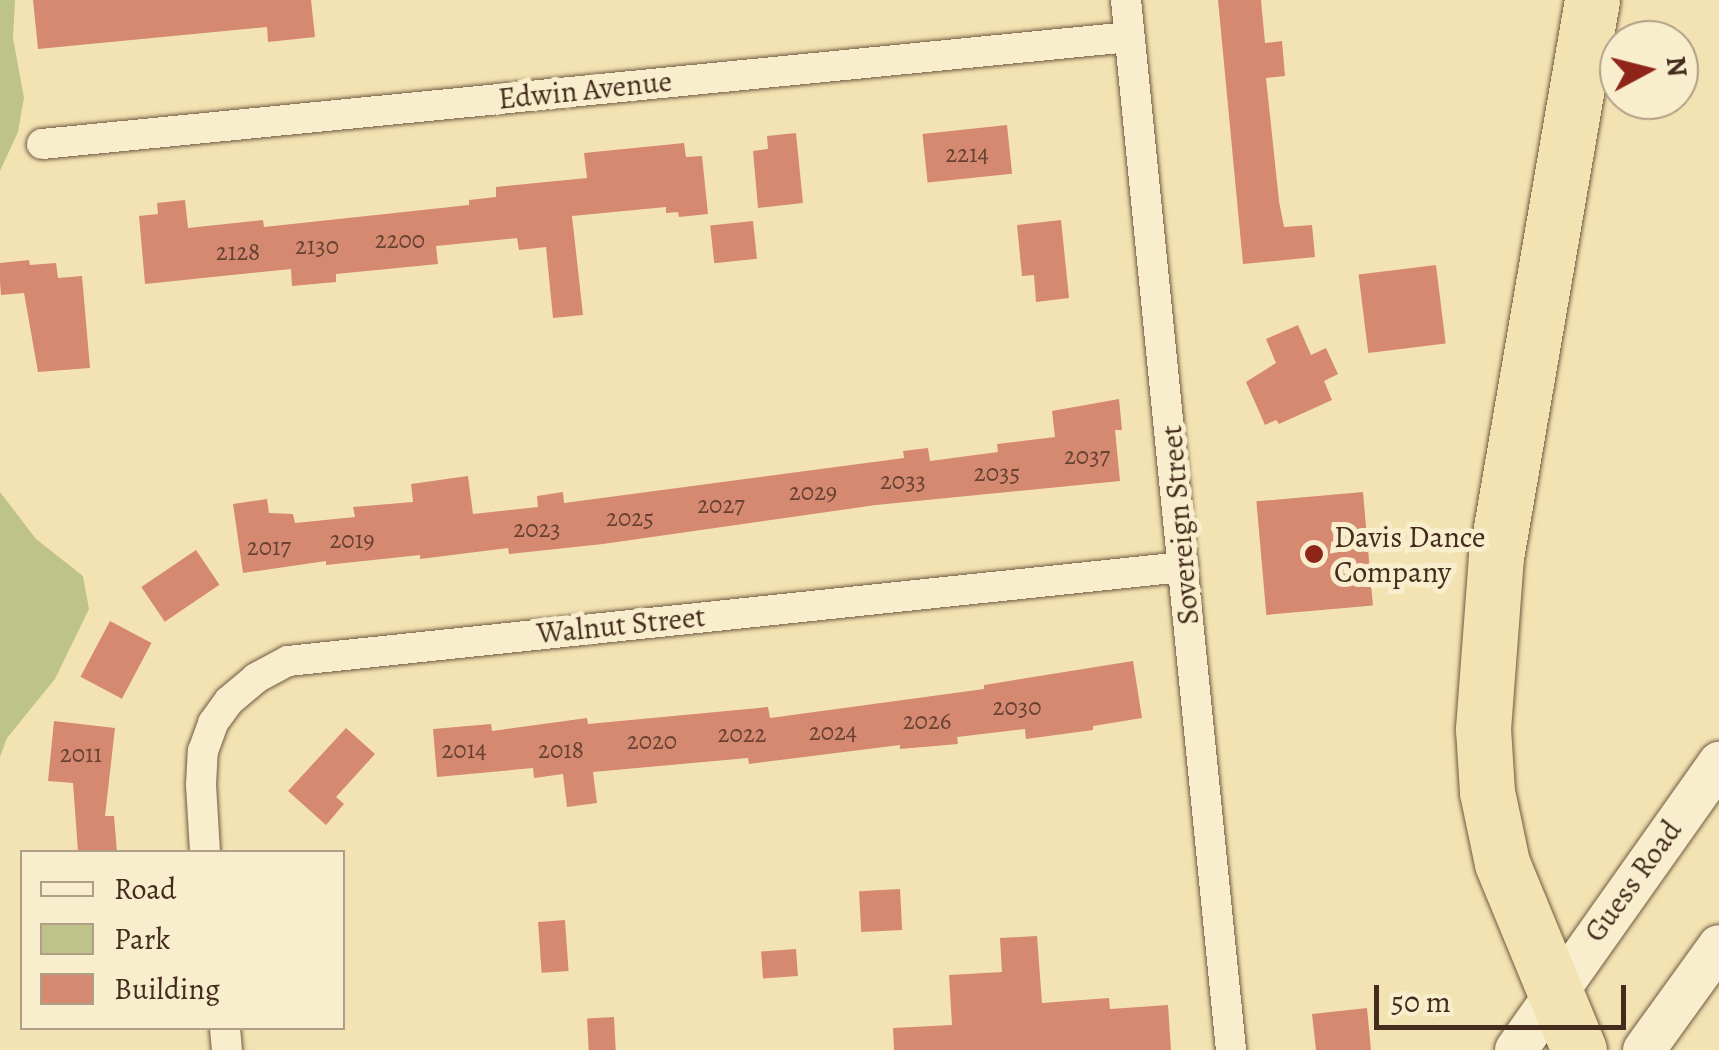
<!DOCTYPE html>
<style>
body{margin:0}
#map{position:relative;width:1719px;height:1050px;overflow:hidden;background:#f4e3b2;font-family:Alegreya,serif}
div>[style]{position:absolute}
.green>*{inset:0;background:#bec38a}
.building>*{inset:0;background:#d58971;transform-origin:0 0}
.roads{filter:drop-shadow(0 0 2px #705942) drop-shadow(0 0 2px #705942)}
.minor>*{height:30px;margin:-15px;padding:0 15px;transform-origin:15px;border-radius:15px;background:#f8edcd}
.secondary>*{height:42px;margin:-21px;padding:0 21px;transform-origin:21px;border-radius:21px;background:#f8edcd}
.motorway>*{height:55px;margin:-27.5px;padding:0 27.5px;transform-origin:27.5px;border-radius:27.5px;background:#f4e3b2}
.dots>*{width:28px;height:28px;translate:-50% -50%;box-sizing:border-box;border:5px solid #f8edcd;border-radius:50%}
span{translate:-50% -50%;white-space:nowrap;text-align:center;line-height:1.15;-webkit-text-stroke:10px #f8edcd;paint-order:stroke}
.number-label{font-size:25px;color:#684232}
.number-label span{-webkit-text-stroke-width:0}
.street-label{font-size:30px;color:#442b1d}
.poi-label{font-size:30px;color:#442b1d}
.left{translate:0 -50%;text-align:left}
.legend{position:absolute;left:20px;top:850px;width:325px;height:180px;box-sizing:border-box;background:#f8edcd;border:2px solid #b09f87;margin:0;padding:12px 18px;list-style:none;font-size:30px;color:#442b1d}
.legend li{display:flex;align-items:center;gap:20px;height:50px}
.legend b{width:50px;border:2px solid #b09f87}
.north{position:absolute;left:1599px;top:20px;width:100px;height:100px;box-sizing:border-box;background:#f8edcd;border:2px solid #b09f87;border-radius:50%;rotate:83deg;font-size:28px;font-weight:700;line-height:40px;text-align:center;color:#442b1d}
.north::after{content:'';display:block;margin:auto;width:35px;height:45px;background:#8f2418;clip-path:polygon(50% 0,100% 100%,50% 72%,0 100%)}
.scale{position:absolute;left:1374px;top:985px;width:252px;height:45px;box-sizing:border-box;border:5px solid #442b1d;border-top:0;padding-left:12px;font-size:30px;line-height:35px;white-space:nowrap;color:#442b1d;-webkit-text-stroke:8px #f8edcd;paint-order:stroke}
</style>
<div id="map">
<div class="green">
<i style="clip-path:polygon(0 0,15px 0,13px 38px,24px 98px,18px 132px,0 171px)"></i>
<i style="clip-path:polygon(0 492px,36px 539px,83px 576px,89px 609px,55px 679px,7px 738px,0 757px)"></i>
</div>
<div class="building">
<i style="clip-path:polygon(33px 0,311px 0,315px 37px,268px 42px,267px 27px,38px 49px)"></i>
<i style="clip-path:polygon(1218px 0,1261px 0,1265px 43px,1282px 41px,1285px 76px,1266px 78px,1279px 201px,1284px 227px,1312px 225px,1315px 257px,1243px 264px)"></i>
<i style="left:1007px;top:125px;width:49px;height:85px;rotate:84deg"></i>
<i style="clip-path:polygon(796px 133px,803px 203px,758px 208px,753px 151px,768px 149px,767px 136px)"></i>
<i style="clip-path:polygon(684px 143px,686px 157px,702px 156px,708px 214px,679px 217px,678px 212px,666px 213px,666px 207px,572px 216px,583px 315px,553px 318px,546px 247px,519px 250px,517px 238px,436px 246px,438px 264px,336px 274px,336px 282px,292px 286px,291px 269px,145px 284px,139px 216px,158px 214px,157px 203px,185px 200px,188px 228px,263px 220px,264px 227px,469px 205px,469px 200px,496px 197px,496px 187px,587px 178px,584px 153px)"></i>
<i style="clip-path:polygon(1061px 220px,1069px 298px,1036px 302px,1034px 275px,1022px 276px,1017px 225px)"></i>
<i style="left:753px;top:221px;width:38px;height:43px;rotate:84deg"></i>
<i style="clip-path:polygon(29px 260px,30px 265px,56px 263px,58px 278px,82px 276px,90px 368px,38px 372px,24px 293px,1px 295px,0 282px,0 263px)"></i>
<i style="left:1436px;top:265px;width:79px;height:78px;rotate:83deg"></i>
<i style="clip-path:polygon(1298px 325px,1311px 355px,1326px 348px,1338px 374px,1324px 381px,1332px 400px,1279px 424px,1276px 420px,1265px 425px,1246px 382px,1276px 363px,1266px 339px)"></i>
<i style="clip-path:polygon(1119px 399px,1122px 430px,1115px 430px,1120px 481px,876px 505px,603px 544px,509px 554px,508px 548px,420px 559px,420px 555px,326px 565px,326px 561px,243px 573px,233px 504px,267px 499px,269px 513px,293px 514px,295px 523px,355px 517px,353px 507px,413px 502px,411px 484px,468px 476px,473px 514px,538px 507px,537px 496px,563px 492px,564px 503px,904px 458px,903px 451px,928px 448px,930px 461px,998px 452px,997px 444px,1055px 437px,1052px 411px)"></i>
<i style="left:1363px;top:492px;width:114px;height:107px;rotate:85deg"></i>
<i style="left:196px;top:550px;width:42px;height:66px;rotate:56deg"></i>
<i style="left:110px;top:621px;width:47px;height:63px;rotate:28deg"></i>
<i style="clip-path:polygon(1133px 661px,1142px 718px,1093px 726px,1093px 730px,1026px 739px,1025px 729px,957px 737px,958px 744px,900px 749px,900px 745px,749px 764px,748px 758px,593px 772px,597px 803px,567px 807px,563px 774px,534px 778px,533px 768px,437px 777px,433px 729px,491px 724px,492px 731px,587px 718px,588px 724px,768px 707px,770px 718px,984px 689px,984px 685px)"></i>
<i style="clip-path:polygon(54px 721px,115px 728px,105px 816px,114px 816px,117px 852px,78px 852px,73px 783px,48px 781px)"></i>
<i style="clip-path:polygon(346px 728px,375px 754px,336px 797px,344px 804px,326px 825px,288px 791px)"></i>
<i style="left:900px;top:889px;width:41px;height:41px;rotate:87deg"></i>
<i style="left:565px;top:920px;width:51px;height:27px;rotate:86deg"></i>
<i style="clip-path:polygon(1037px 936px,1042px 1003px,1109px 998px,1110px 1009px,1168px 1005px,1171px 1050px,894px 1050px,893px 1028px,952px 1025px,949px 975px,1002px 972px,1000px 938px)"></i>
<i style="left:796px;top:949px;width:27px;height:35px;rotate:86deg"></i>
<i style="clip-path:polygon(1367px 1008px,1371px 1050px,1316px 1050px,1312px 1014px)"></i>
<i style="left:614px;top:1017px;width:33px;height:27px;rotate:87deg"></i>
</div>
<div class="roads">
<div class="minor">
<i style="left:1126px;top:0;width:1055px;rotate:84.29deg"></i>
<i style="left:42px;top:144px;width:1092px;rotate:-5.62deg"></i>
<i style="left:205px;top:852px;width:67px;rotate:-93.4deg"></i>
<i style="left:201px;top:785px;width:34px;rotate:-87deg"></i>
<i style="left:203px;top:751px;width:30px;rotate:-70deg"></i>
<i style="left:213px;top:723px;width:27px;rotate:-54deg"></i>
<i style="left:229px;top:701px;width:35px;rotate:-40deg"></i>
<i style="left:256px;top:678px;width:36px;rotate:-28deg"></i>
<i style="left:288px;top:661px;width:900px;rotate:-6deg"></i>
<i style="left:225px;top:1028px;width:22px;rotate:85deg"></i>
</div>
<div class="secondary">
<i style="left:1516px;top:1050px;width:352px;rotate:-54.7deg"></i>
<i style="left:1644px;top:1050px;width:128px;rotate:-54.2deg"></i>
</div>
<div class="motorway">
<i style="left:1579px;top:1050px;width:202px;rotate:-112.4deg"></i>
<i style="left:1502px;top:863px;width:73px;rotate:-101.9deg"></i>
<i style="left:1487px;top:792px;width:63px;rotate:-93.6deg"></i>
<i style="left:1483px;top:729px;width:172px;rotate:-85.7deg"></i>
<i style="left:1496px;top:557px;width:565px;rotate:-80.22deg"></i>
</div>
</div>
<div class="dots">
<i style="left:1314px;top:554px;background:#8f2418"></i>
</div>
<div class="number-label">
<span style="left:967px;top:154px">2214</span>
<span style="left:400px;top:240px">2200</span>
<span style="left:317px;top:246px">2130</span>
<span style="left:238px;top:252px">2128</span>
<span style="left:1087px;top:456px">2037</span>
<span style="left:997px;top:473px">2035</span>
<span style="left:903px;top:481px">2033</span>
<span style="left:813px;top:492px">2029</span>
<span style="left:721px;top:505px">2027</span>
<span style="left:630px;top:518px">2025</span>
<span style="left:537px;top:529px">2023</span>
<span style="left:352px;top:540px">2019</span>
<span style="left:269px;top:547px">2017</span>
<span style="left:1017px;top:707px">2030</span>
<span style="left:927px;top:721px">2026</span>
<span style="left:833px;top:732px">2024</span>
<span style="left:742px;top:734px">2022</span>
<span style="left:652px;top:741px">2020</span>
<span style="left:464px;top:750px">2014</span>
<span style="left:561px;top:750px">2018</span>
<span style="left:81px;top:754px">2011</span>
</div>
<div class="street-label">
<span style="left:585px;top:90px;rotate:-6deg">Edwin Avenue</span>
<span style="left:1180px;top:525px;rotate:-95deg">Sovereign Street</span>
<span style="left:621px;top:625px;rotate:-6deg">Walnut Street</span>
<span style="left:1633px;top:881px;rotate:-54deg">Guess Road</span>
</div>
<div class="poi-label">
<span class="left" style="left:1334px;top:554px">Davis Dance<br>Company</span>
</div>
<ul class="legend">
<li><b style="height:12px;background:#f8edcd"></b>Road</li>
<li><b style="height:28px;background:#bec38a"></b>Park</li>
<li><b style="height:28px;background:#d58971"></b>Building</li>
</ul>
<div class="north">N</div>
<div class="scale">50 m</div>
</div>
